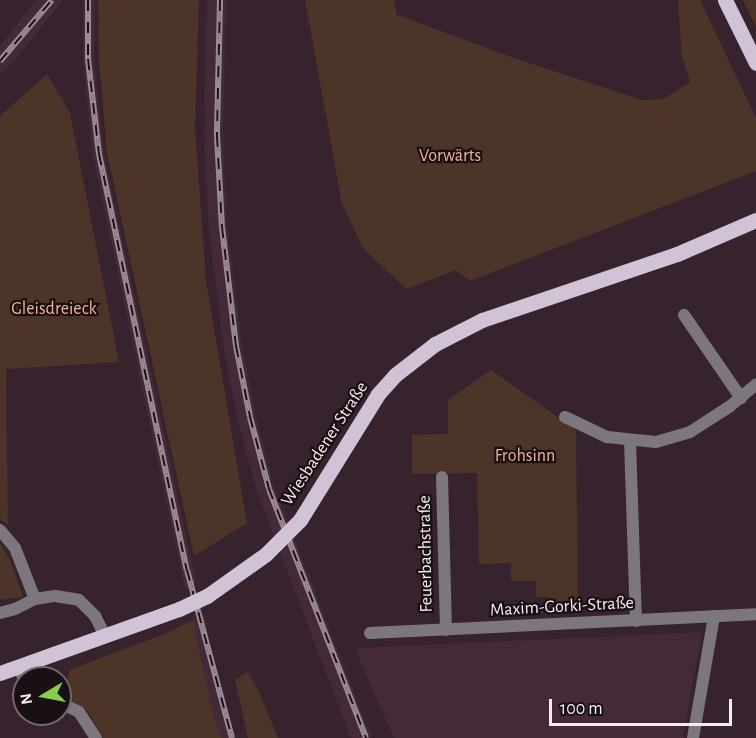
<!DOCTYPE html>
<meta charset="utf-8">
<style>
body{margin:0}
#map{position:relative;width:756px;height:738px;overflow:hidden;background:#37232e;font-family:"Alegreya Sans",sans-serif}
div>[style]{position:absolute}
.built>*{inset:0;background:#442a38}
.green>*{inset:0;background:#4d3428}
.minor>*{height:12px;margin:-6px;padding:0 6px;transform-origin:6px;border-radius:6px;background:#7c767f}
.major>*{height:15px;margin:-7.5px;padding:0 7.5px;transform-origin:7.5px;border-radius:7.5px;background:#d0c3d5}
.rail>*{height:6px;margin-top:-3px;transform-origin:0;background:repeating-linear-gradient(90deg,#181014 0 11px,#9c8b94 0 22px);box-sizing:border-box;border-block:2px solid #9c8b94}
.major-bridge>*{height:15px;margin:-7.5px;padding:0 7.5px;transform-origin:7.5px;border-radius:7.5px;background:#d0c3d5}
span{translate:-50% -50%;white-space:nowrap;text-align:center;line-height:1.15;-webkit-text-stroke:4.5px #181014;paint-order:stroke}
.park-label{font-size:18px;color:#f6b192}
.street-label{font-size:18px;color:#f8eaf1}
.north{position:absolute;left:12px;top:666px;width:60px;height:60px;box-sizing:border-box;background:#181014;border:2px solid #72676c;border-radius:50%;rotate:260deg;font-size:16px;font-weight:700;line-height:24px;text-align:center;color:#f8eaf1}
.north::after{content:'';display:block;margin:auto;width:21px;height:27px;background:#87cf4a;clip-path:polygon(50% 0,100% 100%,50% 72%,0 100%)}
.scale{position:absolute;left:549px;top:699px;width:183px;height:27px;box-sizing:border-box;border:3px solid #f8eaf1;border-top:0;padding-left:8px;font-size:18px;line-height:21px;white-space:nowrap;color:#f8eaf1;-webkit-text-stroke:4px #181014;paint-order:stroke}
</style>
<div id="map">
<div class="built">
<i style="clip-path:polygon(36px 0,63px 0,16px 59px,0 75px,0 46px)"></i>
<i style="clip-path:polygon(83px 0,95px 0,94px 59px,104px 154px,196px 583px,185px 589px,93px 156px,83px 59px)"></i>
<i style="clip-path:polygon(207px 0,226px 0,223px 136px,227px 227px,242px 345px,256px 416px,274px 487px,372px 738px,351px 738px,257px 492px,238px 420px,224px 349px,209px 229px,204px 135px)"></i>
<i style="clip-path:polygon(204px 615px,223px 707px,233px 738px,222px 738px,212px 710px,193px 620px)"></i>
<i style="clip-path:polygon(702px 632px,683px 738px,394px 738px,359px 659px,358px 648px)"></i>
</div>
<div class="green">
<i style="clip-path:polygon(98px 0,199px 0,195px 129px,206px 281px,247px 523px,194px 556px,107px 152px,99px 60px)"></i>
<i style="clip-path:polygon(305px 0,394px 0,397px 15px,517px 59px,642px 100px,664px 99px,690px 82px,682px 57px,678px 3px,678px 0,700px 0,756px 118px,756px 171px,470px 281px,456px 270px,406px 289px,363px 248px,342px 204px)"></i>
<i style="clip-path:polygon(743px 0,756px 0,756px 27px)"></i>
<i style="clip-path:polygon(47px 74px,70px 113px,119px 362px,6px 369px,8px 525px,0 519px,0 116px)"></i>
<i style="clip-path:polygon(491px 370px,576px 430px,578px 607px,549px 607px,549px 597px,536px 597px,536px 581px,511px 581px,511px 563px,479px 564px,477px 473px,412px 474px,412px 435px,448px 434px,448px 400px)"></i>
<i style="clip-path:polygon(0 543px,11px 562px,23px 597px,0 600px)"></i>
<i style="clip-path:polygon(193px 620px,212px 710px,222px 738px,103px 738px,86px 709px,66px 699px,69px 670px,167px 633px)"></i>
<i style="clip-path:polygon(248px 672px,261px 696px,278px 738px,248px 738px,235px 680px)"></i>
</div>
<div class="minor">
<i style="left:684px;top:315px;width:101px;rotate:55.5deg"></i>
<i style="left:565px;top:417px;width:47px;rotate:25.5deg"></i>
<i style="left:607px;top:437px;width:49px;rotate:5.8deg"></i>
<i style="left:656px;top:442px;width:35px;rotate:-16deg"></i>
<i style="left:690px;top:432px;width:46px;rotate:-32.7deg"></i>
<i style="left:729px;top:407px;width:35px;rotate:-40deg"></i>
<i style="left:630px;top:441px;width:180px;rotate:88.1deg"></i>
<i style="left:442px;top:477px;width:153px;rotate:88.5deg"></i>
<i style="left:0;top:530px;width:23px;rotate:50deg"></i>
<i style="left:15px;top:548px;width:55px;rotate:68.6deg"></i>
<i style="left:35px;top:599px;width:20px;rotate:-9deg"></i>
<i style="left:55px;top:596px;width:24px;rotate:9deg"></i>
<i style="left:79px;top:600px;width:23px;rotate:45deg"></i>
<i style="left:95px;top:616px;width:22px;rotate:63deg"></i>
<i style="left:0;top:613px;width:16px;rotate:-15deg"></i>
<i style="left:15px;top:609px;width:22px;rotate:-27deg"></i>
<i style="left:370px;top:633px;width:386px;rotate:-2.8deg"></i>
<i style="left:18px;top:667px;width:13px;rotate:63deg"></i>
<i style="left:60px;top:703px;width:21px;rotate:25deg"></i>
<i style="left:79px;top:712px;width:31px;rotate:57deg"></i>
<i style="left:693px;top:738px;width:124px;rotate:-80.2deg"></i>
</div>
<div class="major">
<i style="left:725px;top:0;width:70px;rotate:63.8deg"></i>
<i style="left:300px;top:520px;width:148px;rotate:-58.2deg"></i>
<i style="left:378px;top:394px;width:25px;rotate:-48deg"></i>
<i style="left:395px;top:375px;width:51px;rotate:-37.8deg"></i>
<i style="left:435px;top:344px;width:53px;rotate:-27.1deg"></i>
<i style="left:482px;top:320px;width:206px;rotate:-18.7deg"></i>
<i style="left:677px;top:254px;width:86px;rotate:-23.3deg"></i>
<i style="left:207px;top:596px;width:72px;rotate:-35.4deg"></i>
<i style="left:0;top:673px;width:190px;rotate:-19.7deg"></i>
</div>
<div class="rail">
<i style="left:88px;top:0;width:59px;rotate:90deg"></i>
<i style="left:88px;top:59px;width:96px;rotate:83.4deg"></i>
<i style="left:99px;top:154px;width:425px;rotate:78.1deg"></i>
<i style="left:187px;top:570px;width:174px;rotate:75deg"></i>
<i style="left:220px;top:0;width:136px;rotate:91.3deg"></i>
<i style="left:217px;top:136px;width:91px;rotate:86.9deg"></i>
<i style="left:222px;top:227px;width:120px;rotate:83.3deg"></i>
<i style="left:236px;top:346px;width:72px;rotate:78.8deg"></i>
<i style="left:250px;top:417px;width:74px;rotate:75.2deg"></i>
<i style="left:269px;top:489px;width:267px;rotate:68.7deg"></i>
<i style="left:0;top:61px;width:80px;rotate:-49.6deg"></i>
</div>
<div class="major-bridge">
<i style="left:266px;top:554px;width:48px;rotate:-45deg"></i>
<i style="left:179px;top:609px;width:31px;rotate:-25deg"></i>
</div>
<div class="park-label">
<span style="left:450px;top:156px">Vorwärts</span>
<span style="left:54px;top:309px">Gleisdreieck</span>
<span style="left:525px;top:456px">Frohsinn</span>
</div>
<div class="street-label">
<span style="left:325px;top:444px;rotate:-57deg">Wiesbadener Straße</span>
<span style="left:426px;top:554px;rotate:-91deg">Feuerbachstraße</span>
<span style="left:562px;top:607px;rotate:-3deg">Maxim-Gorki-Straße</span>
</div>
<div class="north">N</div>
<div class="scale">100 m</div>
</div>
